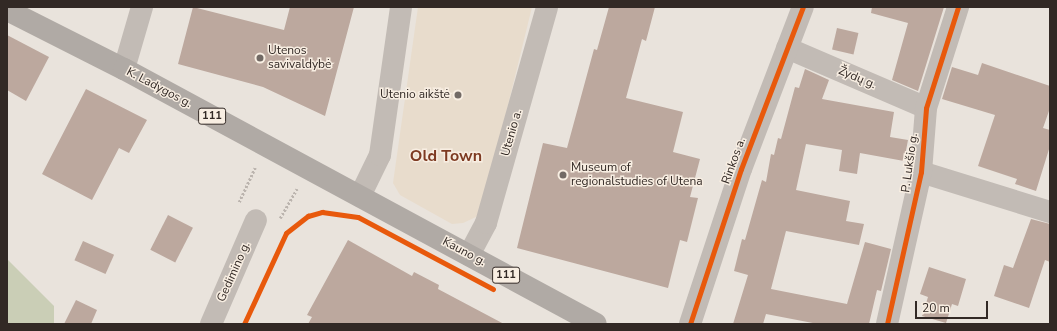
<!DOCTYPE html>
<meta charset="utf-8">
<style>
body{margin:0}
#map{position:relative;width:1057px;height:331px;overflow:hidden;background:#e9e3dc;font-family:"Nunito Sans",sans-serif}
div>[style]{position:absolute}
.green>*{inset:0;background:#caceb6}
.plaza>*{inset:0;background:#e8dccc}
.building>*{inset:0;background:#bca89e;transform-origin:0 0}
.path>*{height:2.5px;margin-top:-1.25px;transform-origin:0;background:repeating-linear-gradient(90deg,#bbb4ae 0 2px,transparent 0 4px)}
.minor>*{height:22px;margin:-11px;padding:0 11px;transform-origin:11px;border-radius:11px;background:#c2bbb5}
.major>*{height:22px;margin:-11px;padding:0 11px;transform-origin:11px;border-radius:11px;background:#b0aaa5}
.cycleway>*{height:5px;margin:-2.5px;padding:0 2.5px;transform-origin:2.5px;border-radius:2.5px;background:#e8590c}
.dots>*{width:11px;height:11px;translate:-50% -50%;box-sizing:border-box;border:2px solid #f8eee2;border-radius:50%}
span{translate:-50% -50%;white-space:nowrap;text-align:center;line-height:1.15;-webkit-text-stroke:3px #f8eee2;paint-order:stroke}
.shield-label span{padding:1px 3px;background:#f8eee2;border:1px solid;border-radius:3px;-webkit-text-stroke-width:0}
.shield-label{font-size:11px;color:#322925;font-weight:700}
.poi-label{font-size:12px;color:#322925}
.left{translate:0 -50%;text-align:left}
.right{translate:-100% -50%;text-align:right}
.street-label{font-size:12px;color:#322925}
.district-label{font-size:16px;color:#7d3a21;font-weight:700}
.frame{position:absolute;inset:0;border:8px solid #322925;pointer-events:none}
.scale{position:absolute;left:915px;top:301px;width:73px;height:18px;box-sizing:border-box;border:2px solid #322925;border-top:0;padding-left:5px;font-size:12px;line-height:14px;white-space:nowrap;color:#322925;-webkit-text-stroke:3px #f8eee2;paint-order:stroke}
</style>
<div id="map">
<div class="green">
<i style="clip-path:polygon(7px 259px,54px 306px,54px 324px,7px 324px)"></i>
</div>
<div class="plaza">
<i style="clip-path:polygon(418px 7px,532px 7px,483px 207px,476px 217px,463px 223px,452px 224px,400px 195px,393px 183px)"></i>
</div>
<div class="building">
<i style="clip-path:polygon(193px 7px,284px 30px,290px 7px,354px 7px,325px 116px,263px 87px,178px 64px)"></i>
<i style="clip-path:polygon(609px 7px,655px 7px,646px 41px,642px 39px,626px 98px,683px 112px,673px 152px,700px 159px,690px 197px,698px 198px,687px 242px,680px 240px,668px 288px,517px 248px,543px 143px,567px 148px,594px 49px,597px 50px)"></i>
<i style="clip-path:polygon(872px 7px,944px 7px,918px 91px,892px 80px,908px 23px,871px 13px)"></i>
<i style="left:837px;top:28px;width:22px;height:22px;rotate:13deg"></i>
<i style="clip-path:polygon(7px 35px,49px 57px,26px 101px,7px 90px)"></i>
<i style="clip-path:polygon(982px 63px,1050px 86px,1050px 108px,1043px 128px,1050px 130px,1050px 146px,1036px 191px,1015px 184px,1017px 179px,978px 166px,995px 115px,942px 99px,952px 67px,978px 75px)"></i>
<i style="clip-path:polygon(805px 69px,829px 80px,822px 99px,894px 112px,890px 137px,908px 140px,904px 161px,860px 153px,857px 174px,839px 171px,842px 150px,806px 144px,796px 190px,850px 201px,846px 221px,864px 224px,859px 245px,786px 231px,771px 289px,847px 304px,865px 242px,891px 249px,881px 291px,877px 290px,869px 324px,818px 324px,766px 314px,763px 324px,733px 324px,748px 275px,734px 271px,742px 239px,745px 240px,762px 180px,766px 182px,771px 154px,774px 155px,778px 138px,781px 139px,795px 87px,799px 88px)"></i>
<i style="clip-path:polygon(86px 89px,147px 120px,129px 153px,119px 148px,92px 200px,42px 174px)"></i>
<i style="left:168px;top:215px;width:28px;height:39px;rotate:27deg"></i>
<i style="clip-path:polygon(1031px 219px,1050px 224px,1050px 262px,1045px 260px,1029px 308px,994px 296px,1004px 265px,1013px 268px)"></i>
<i style="clip-path:polygon(348px 240px,412px 276px,414px 272px,439px 285px,438px 289px,504px 324px,308px 324px,312px 317px,307px 315px)"></i>
<i style="left:83px;top:241px;width:34px;height:21px;rotate:24deg"></i>
<i style="clip-path:polygon(929px 267px,966px 279px,958px 306px,952px 304px,946px 323px,922px 316px,928px 297px,920px 294px)"></i>
<i style="clip-path:polygon(76px 300px,97px 310px,91px 324px,64px 324px)"></i>
</div>
<div class="path">
<i style="left:239px;top:202px;width:38px;rotate:-65deg"></i>
<i style="left:280px;top:218px;width:34px;rotate:-60deg"></i>
</div>
<div class="minor">
<i style="left:787px;top:48px;width:151px;rotate:23.3deg"></i>
<i style="left:124px;top:69px;width:65px;rotate:-73.8deg"></i>
<i style="left:921px;top:172px;width:135px;rotate:17.2deg"></i>
<i style="left:360px;top:196px;width:46px;rotate:-64deg"></i>
<i style="left:380px;top:155px;width:149px;rotate:-81.9deg"></i>
<i style="left:469px;top:255px;width:36px;rotate:-62deg"></i>
<i style="left:486px;top:223px;width:224px;rotate:-74.2deg"></i>
<i style="left:211px;top:324px;width:113px;rotate:-66.6deg"></i>
<i style="left:690px;top:324px;width:163px;rotate:-71.8deg"></i>
<i style="left:741px;top:169px;width:173px;rotate:-69.1deg"></i>
<i style="left:887px;top:324px;width:156px;rotate:-77.4deg"></i>
<i style="left:921px;top:172px;width:64px;rotate:-85.5deg"></i>
<i style="left:926px;top:108px;width:106px;rotate:-72.4deg"></i>
</div>
<div class="major">
<i style="left:7px;top:10px;width:131px;rotate:26.8deg"></i>
<i style="left:124px;top:69px;width:536px;rotate:28.38deg"></i>
</div>
<div class="cycleway">
<i style="left:244px;top:324px;width:100px;rotate:-65.2deg"></i>
<i style="left:286px;top:233px;width:28px;rotate:-38deg"></i>
<i style="left:308px;top:216px;width:15px;rotate:-16deg"></i>
<i style="left:322px;top:212px;width:36px;rotate:8deg"></i>
<i style="left:358px;top:217px;width:153px;rotate:28.1deg"></i>
<i style="left:690px;top:324px;width:163px;rotate:-71.8deg"></i>
<i style="left:741px;top:169px;width:173px;rotate:-69.1deg"></i>
<i style="left:887px;top:324px;width:156px;rotate:-77.4deg"></i>
<i style="left:921px;top:172px;width:64px;rotate:-85.5deg"></i>
<i style="left:926px;top:108px;width:106px;rotate:-72.4deg"></i>
</div>
<div class="dots">
<i style="left:260px;top:58px;background:#726a65"></i>
<i style="left:458px;top:95px;background:#726a65"></i>
<i style="left:563px;top:175px;background:#726a65"></i>
</div>
<div class="shield-label">
<span style="left:212px;top:116px">111</span>
<span style="left:506px;top:275px">111</span>
</div>
<div class="poi-label">
<span class="left" style="left:268px;top:58px">Utenos<br>savivaldybė</span>
<span class="right" style="left:450px;top:95px">Utenio aikštė</span>
<span class="left" style="left:571px;top:175px">Museum of<br>regionalstudies of Utena</span>
</div>
<div class="street-label">
<span style="left:857px;top:78px;rotate:23deg">Žydų g.</span>
<span style="left:159px;top:88px;rotate:28deg">K. Ladygos g.</span>
<span style="left:512px;top:133px;rotate:-74deg">Utenio a.</span>
<span style="left:734px;top:161px;rotate:-70deg">Rinkos a.</span>
<span style="left:910px;top:163px;rotate:-82deg">P. Lukšio g.</span>
<span style="left:464px;top:252px;rotate:28deg">Kauno g.</span>
<span style="left:234px;top:272px;rotate:-66deg">Gedimino g.</span>
</div>
<div class="district-label">
<span style="left:446px;top:156px">Old Town</span>
</div>
<div class="frame"></div>
<div class="scale">20 m</div>
</div>
